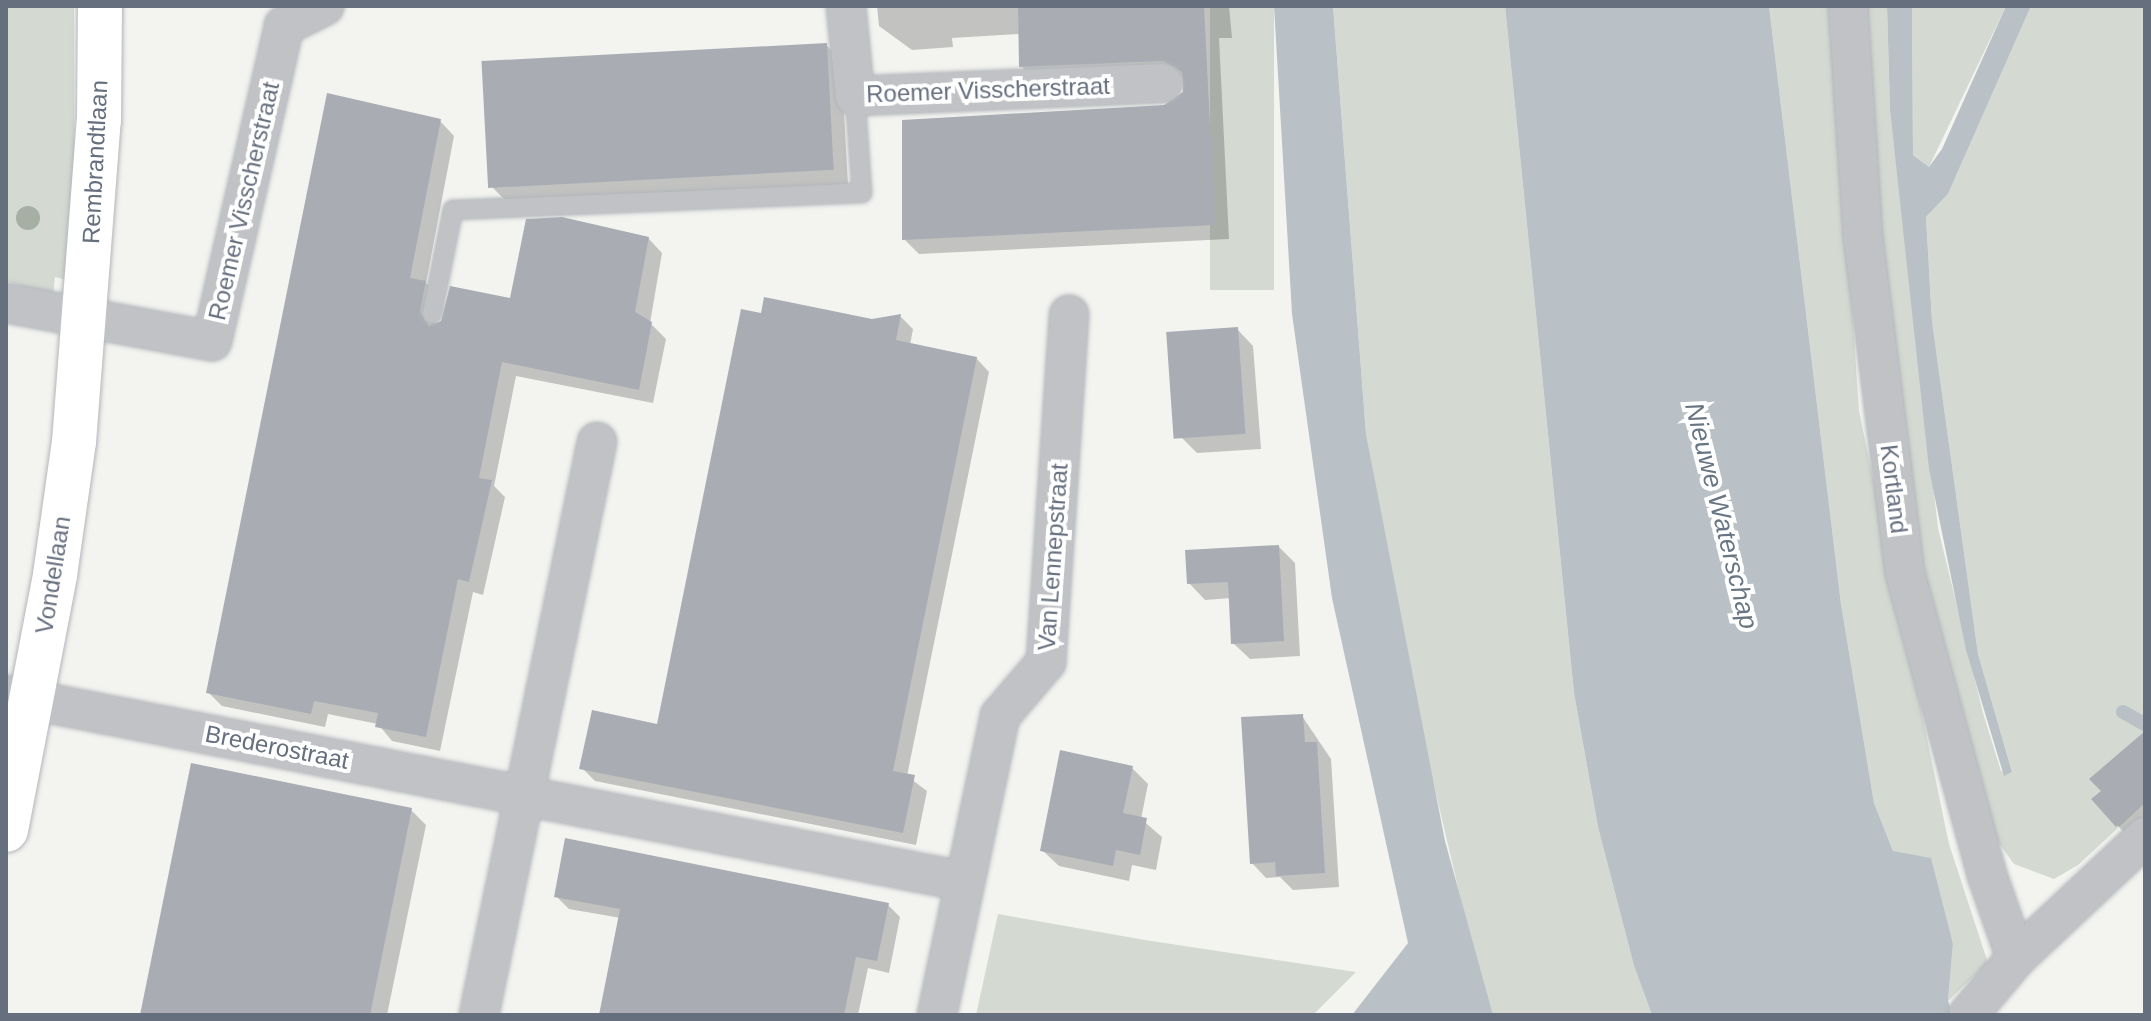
<!DOCTYPE html>
<style>
body{margin:0}
#map{position:relative;width:2151px;height:1021px;overflow:hidden;background:#f3f4f0;font-family:Helvetica,sans-serif}
div>[style]{position:absolute}
.green>*{inset:0;background:#d4dad2;transform-origin:0 0}
.water>*{inset:0;background:#b9c1c6}
.shadow>*{inset:0;background:#0003}
.stream>*{height:14px;margin:-7px;padding:0 7px;transform-origin:7px;border-radius:7px;background:#b9c1c6}
.building>*{inset:0;background:#a9adb3;transform-origin:0 0}
.roads{filter:drop-shadow(0 0 2px #b2b5ba) drop-shadow(0 0 2px #b2b5ba)}
.lane>*{height:18px;margin:-9px;padding:0 9px;transform-origin:9px;border-radius:9px;background:#c0c2c5}
.street>*{height:38px;margin:-19px;padding:0 19px;transform-origin:19px;border-radius:19px;background:#c0c2c5}
.secondary>*{height:44px;margin:-22px;padding:0 22px;transform-origin:22px;border-radius:22px;background:#fff}
.trees>*{width:24px;height:24px;margin:-12px;border-radius:50%;background:#a5afa3}
span{translate:-50% -50%;white-space:nowrap;text-align:center;line-height:1.15;-webkit-text-stroke:8px #fff;paint-order:stroke}
.street-label{font-size:24px;color:#666f7e}
.water-label{font-size:26px;color:#677682;font-style:italic}
.frame{position:absolute;inset:0;border:8px solid #666f7e;pointer-events:none}
</style>
<div id="map">
<div class="green">
<i style="clip-path:polygon(6px 6px,74px 6px,75px 282px,55px 277px,53px 296px,6px 281px)"></i>
<i style="left:1210px;top:6px;width:64px;height:284px"></i>
<i style="clip-path:polygon(1333px 6px,1505px 6px,1574px 693px,1598px 827px,1634px 966px,1652px 1015px,1493px 1015px,1476px 964px,1415px 704px,1366px 434px)"></i>
<i style="clip-path:polygon(1769px 6px,1832px 6px,1859px 411px,1949px 844px,1988px 963px,1948px 1001px,1953px 944px,1947px 924px,1904px 857px,1893px 851px,1874px 803px,1841px 604px)"></i>
<i style="clip-path:polygon(1860px 6px,1887px 6px,1890px 110px,1938px 528px,1983px 713px,2001px 771px,2012px 772px,1978px 654px,1932px 321px,1926px 217px,1948px 194px,2031px 6px,2145px 8px,2145px 803px,2078px 865px,2054px 879px,2014px 864px,1983px 821px,1932px 617px,1901px 447px)"></i>
<i style="clip-path:polygon(1912px 6px,2006px 6px,1929px 167px,1913px 155px)"></i>
<i style="clip-path:polygon(998px 914px,1145px 940px,1356px 972px,1313px 1015px,976px 1015px)"></i>
</div>
<div class="water">
<i style="clip-path:polygon(1274px 6px,1333px 6px,1366px 434px,1445px 841px,1493px 1015px,1352px 1015px,1408px 943px,1332px 598px,1292px 314px)"></i>
<i style="clip-path:polygon(1505px 6px,1769px 6px,1841px 604px,1874px 803px,1893px 851px,1931px 858px,1953px 944px,1948px 1001px,1953px 1015px,1652px 1015px,1634px 966px,1598px 827px,1574px 693px)"></i>
<i style="clip-path:polygon(1887px 6px,1912px 6px,1913px 155px,1929px 167px,1942px 149px,2006px 6px,2031px 6px,1948px 194px,1926px 217px,1932px 321px,1978px 654px,2012px 772px,2004px 776px,1966px 650px,1929px 469px,1890px 110px)"></i>
</div>
<div class="shadow">
<i style="clip-path:polygon(877px 6px,1229px 6px,1232px 38px,1219px 38px,1229px 239px,919px 254px,904px 239px,1177px 103px,1187px 83px,1180px 75px,1036px 81px,1021px 66px,1020px 34px,952px 38px,953px 47px,912px 50px,879px 26px)"></i>
<i style="clip-path:polygon(826px 45px,841px 59px,848px 184px,506px 201px,492px 187px)"></i>
<i style="clip-path:polygon(440px 121px,454px 136px,426px 283px,440px 297px,435px 324px,512px 300px,648px 238px,662px 253px,650px 323px,666px 339px,653px 403px,516px 376px,494px 486px,505px 497px,483px 595px,473px 592px,440px 751px,392px 741px,378px 724px,328px 714px,325px 727px,222px 706px,208px 692px)"></i>
<i style="clip-path:polygon(763px 315px,872px 321px,900px 316px,913px 329px,910px 345px,976px 358px,989px 372px,907px 776px,927px 791px,916px 845px,595px 781px,582px 768px,659px 726px)"></i>
<i style="clip-path:polygon(1237px 329px,1253px 346px,1261px 449px,1197px 453px,1180px 436px)"></i>
<i style="clip-path:polygon(1279px 547px,1295px 563px,1300px 656px,1250px 659px,1233px 643px,1231px 598px,1205px 600px,1189px 583px)"></i>
<i style="clip-path:polygon(1302px 716px,1331px 759px,1339px 887px,1293px 890px,1280px 877px,1266px 878px,1252px 863px)"></i>
<i style="clip-path:polygon(2145px 759px,2145px 832px,2133px 842px,2094px 800px)"></i>
<i style="clip-path:polygon(1132px 768px,1148px 784px,1141px 819px,1162px 837px,1156px 870px,1132px 865px,1129px 881px,1059px 866px,1042px 850px)"></i>
<i style="clip-path:polygon(411px 810px,426px 825px,387px 1015px,142px 1015px)"></i>
<i style="clip-path:polygon(556px 896px,888px 905px,900px 917px,889px 973px,868px 968px,858px 1015px,601px 1015px,621px 918px,569px 909px)"></i>
</div>
<div class="stream">
<i style="left:2123px;top:712px;width:25px;rotate:29deg"></i>
</div>
<div class="building">
<i style="clip-path:polygon(1018px 6px,1204px 6px,1215px 225px,902px 240px,902px 120px,1164px 105px,1183px 92px,1182px 72px,1163px 61px,1019px 67px)"></i>
<i style="left:827px;top:43px;width:127px;height:346px;rotate:87deg"></i>
<i style="clip-path:polygon(327px 93px,441px 119px,410px 278px,426px 281px,420px 312px,429px 326px,441px 321px,450px 286px,510px 298px,526px 219px,562px 217px,649px 237px,635px 312px,652px 322px,639px 390px,502px 362px,479px 478px,492px 480px,469px 582px,458px 579px,426px 737px,375px 727px,378px 713px,314px 701px,311px 714px,206px 693px)"></i>
<i style="clip-path:polygon(764px 297px,872px 319px,901px 314px,896px 340px,977px 357px,893px 771px,915px 775px,903px 833px,579px 769px,592px 710px,657px 724px,741px 309px,761px 313px)"></i>
<i style="left:1238px;top:327px;width:107px;height:72px;rotate:86deg"></i>
<i style="clip-path:polygon(1279px 545px,1284px 641px,1231px 644px,1228px 582px,1187px 584px,1185px 550px)"></i>
<i style="clip-path:polygon(1303px 714px,1305px 742px,1317px 742px,1325px 873px,1276px 876px,1275px 862px,1250px 864px,1241px 717px)"></i>
<i style="clip-path:polygon(2145px 731px,2145px 803px,2116px 827px,2091px 799px,2101px 791px,2089px 779px)"></i>
<i style="clip-path:polygon(1060px 750px,1133px 766px,1123px 813px,1147px 818px,1140px 855px,1116px 850px,1113px 866px,1040px 851px)"></i>
<i style="clip-path:polygon(191px 763px,412px 808px,370px 1015px,140px 1015px)"></i>
<i style="clip-path:polygon(565px 838px,889px 903px,877px 961px,856px 957px,844px 1015px,599px 1015px,620px 909px,554px 897px)"></i>
</div>
<div class="roads">
<div class="lane">
<i style="left:432px;top:314px;width:106px;rotate:-78.6deg"></i>
<i style="left:453px;top:210px;width:409px;rotate:-2.4deg"></i>
<i style="left:862px;top:193px;width:97px;rotate:-94.1deg"></i>
</div>
<div class="street">
<i style="left:846px;top:6px;width:90px;rotate:84.3deg"></i>
<i style="left:855px;top:96px;width:308px;rotate:-2.4deg"></i>
<i style="left:1848px;top:6px;width:231px;rotate:86.3deg"></i>
<i style="left:1863px;top:237px;width:339px;rotate:82.9deg"></i>
<i style="left:1905px;top:573px;width:313px;rotate:74.8deg"></i>
<i style="left:1987px;top:875px;width:88px;rotate:70.7deg"></i>
<i style="left:6px;top:303px;width:209px;rotate:10.5deg"></i>
<i style="left:212px;top:341px;width:323px;rotate:-77.1deg"></i>
<i style="left:284px;top:26px;width:45px;rotate:-26.6deg"></i>
<i style="left:6px;top:695px;width:974px;rotate:11.01deg"></i>
<i style="left:479px;top:1015px;width:585px;rotate:-78.36deg"></i>
<i style="left:937px;top:1015px;width:306px;rotate:-78.1deg"></i>
<i style="left:1000px;top:716px;width:71px;rotate:-49.6deg"></i>
<i style="left:1046px;top:662px;width:348px;rotate:-86.2deg"></i>
<i style="left:1968px;top:1015px;width:75px;rotate:-49.9deg"></i>
<i style="left:2016px;top:958px;width:177px;rotate:-43.2deg"></i>
</div>
<div class="secondary">
<i style="left:6px;top:830px;width:260px;rotate:-79.1deg"></i>
<i style="left:55px;top:575px;width:134px;rotate:-81.9deg"></i>
<i style="left:74px;top:442px;width:323px;rotate:-85.6deg"></i>
<i style="left:99px;top:120px;width:114px;rotate:-89.5deg"></i>
</div>
</div>
<div class="trees">
<i style="left:28px;top:218px"></i>
</div>
<div class="street-label">
<span style="left:988px;top:90px;rotate:-2deg">Roemer Visscherstraat</span>
<span style="left:95px;top:162px;rotate:-87deg">Rembrandtlaan</span>
<span style="left:244px;top:201px;rotate:-77deg">Roemer Visscherstraat</span>
<span style="left:1894px;top:489px;rotate:83deg">Kortland</span>
<span style="left:1053px;top:557px;rotate:-86deg">Van Lennepstraat</span>
<span style="left:53px;top:575px;rotate:-81deg">Vondellaan</span>
<span style="left:277px;top:747px;rotate:11deg">Brederostraat</span>
</div>
<div class="water-label">
<span style="left:1721px;top:516px;rotate:76deg">Nieuwe Waterschap</span>
</div>
<div class="frame"></div>
</div>
